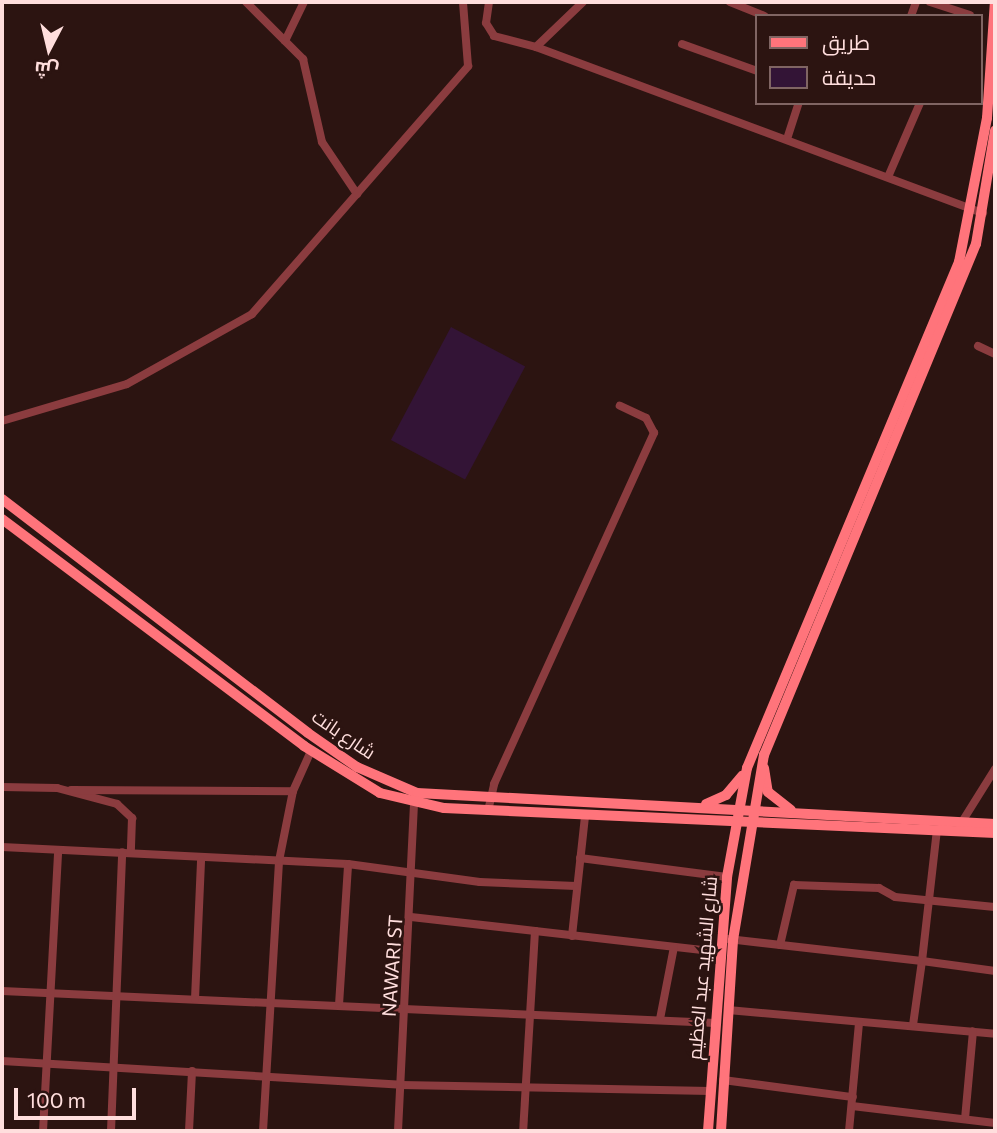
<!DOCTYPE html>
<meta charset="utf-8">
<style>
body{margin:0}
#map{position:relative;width:997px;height:1133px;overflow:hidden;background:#2c1411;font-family:Commissioner,Cairo,sans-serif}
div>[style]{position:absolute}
.green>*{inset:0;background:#331436;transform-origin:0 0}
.minor>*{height:8px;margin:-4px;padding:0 4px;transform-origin:4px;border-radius:4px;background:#8b3c3f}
.secondary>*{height:10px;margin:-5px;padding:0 5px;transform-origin:5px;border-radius:5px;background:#ff747b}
span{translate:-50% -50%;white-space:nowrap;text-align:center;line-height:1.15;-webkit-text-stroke:5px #2c1411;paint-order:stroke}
.street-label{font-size:19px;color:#ffdedd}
.frame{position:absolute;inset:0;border:4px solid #ffdedd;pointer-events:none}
.legend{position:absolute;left:755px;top:14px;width:228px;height:91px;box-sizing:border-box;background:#2c1411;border:2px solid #806563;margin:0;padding:9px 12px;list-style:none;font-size:21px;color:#ffdedd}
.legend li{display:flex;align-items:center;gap:14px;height:35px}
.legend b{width:35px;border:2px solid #806563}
.north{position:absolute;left:14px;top:14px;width:70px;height:70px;-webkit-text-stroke:5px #2c1411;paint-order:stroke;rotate:187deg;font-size:19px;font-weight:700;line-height:28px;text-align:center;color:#ffdedd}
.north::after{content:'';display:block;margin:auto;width:24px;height:32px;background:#ffdedd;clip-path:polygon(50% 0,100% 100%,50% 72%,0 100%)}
.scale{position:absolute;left:14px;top:1088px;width:122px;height:32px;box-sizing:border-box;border:4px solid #ffdedd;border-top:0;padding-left:9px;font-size:21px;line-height:24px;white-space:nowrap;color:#ffdedd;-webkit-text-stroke:5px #2c1411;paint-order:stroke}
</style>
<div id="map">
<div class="green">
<i style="left:451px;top:327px;width:84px;height:128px;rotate:28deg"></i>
</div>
<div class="minor">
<i style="left:246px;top:2px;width:81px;rotate:45deg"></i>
<i style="left:303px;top:59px;width:85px;rotate:77.1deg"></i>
<i style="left:322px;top:142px;width:63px;rotate:56.1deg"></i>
<i style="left:489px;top:2px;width:21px;rotate:98deg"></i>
<i style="left:486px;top:23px;width:15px;rotate:58deg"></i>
<i style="left:494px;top:36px;width:43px;rotate:14.7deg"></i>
<i style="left:536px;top:47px;width:477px;rotate:20.4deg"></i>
<i style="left:730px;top:2px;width:37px;rotate:22deg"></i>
<i style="left:930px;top:2px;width:42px;rotate:18deg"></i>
<i style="left:911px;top:16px;width:15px;rotate:-70deg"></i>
<i style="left:285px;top:41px;width:43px;rotate:-64deg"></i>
<i style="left:682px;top:44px;width:80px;rotate:19.8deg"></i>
<i style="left:536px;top:47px;width:65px;rotate:-43.8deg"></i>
<i style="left:787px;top:139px;width:38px;rotate:-72deg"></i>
<i style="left:888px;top:177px;width:81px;rotate:-66.6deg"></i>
<i style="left:978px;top:346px;width:19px;rotate:25deg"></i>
<i style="left:2px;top:421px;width:130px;rotate:-16.5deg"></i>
<i style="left:127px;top:384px;width:143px;rotate:-29.2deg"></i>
<i style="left:252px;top:314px;width:329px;rotate:-48.9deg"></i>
<i style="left:468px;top:66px;width:64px;rotate:-94.5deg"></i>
<i style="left:2px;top:787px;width:55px;rotate:1deg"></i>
<i style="left:57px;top:788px;width:62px;rotate:14.9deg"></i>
<i style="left:117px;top:804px;width:21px;rotate:43deg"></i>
<i style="left:132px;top:818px;width:34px;rotate:92deg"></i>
<i style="left:71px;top:790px;width:222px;rotate:0.3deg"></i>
<i style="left:488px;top:811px;width:28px;rotate:-77deg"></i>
<i style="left:494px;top:784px;width:386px;rotate:-65.5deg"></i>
<i style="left:654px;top:433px;width:17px;rotate:-118deg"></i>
<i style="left:646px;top:418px;width:29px;rotate:-155deg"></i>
<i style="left:960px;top:825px;width:66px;rotate:-58deg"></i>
<i style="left:2px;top:847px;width:346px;rotate:2.8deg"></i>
<i style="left:348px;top:864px;width:133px;rotate:7.8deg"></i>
<i style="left:480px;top:882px;width:96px;rotate:2.4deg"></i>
<i style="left:580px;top:858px;width:148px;rotate:7.4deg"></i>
<i style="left:411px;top:917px;width:125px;rotate:6.4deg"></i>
<i style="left:535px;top:931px;width:200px;rotate:93.4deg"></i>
<i style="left:535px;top:931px;width:186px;rotate:6.5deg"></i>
<i style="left:572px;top:936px;width:121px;rotate:-83.8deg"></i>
<i style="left:728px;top:939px;width:195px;rotate:6.5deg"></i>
<i style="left:922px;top:961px;width:132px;rotate:-83.5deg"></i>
<i style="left:780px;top:945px;width:62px;rotate:-76.9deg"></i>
<i style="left:794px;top:885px;width:85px;rotate:2deg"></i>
<i style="left:879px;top:888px;width:18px;rotate:29deg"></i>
<i style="left:895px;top:897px;width:100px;rotate:5.7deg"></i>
<i style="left:2px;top:991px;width:714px;rotate:2.57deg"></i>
<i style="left:195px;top:999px;width:139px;rotate:-87.5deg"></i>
<i style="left:339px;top:1005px;width:141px;rotate:-86.3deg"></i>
<i style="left:728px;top:1010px;width:268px;rotate:5.1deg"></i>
<i style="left:660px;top:1019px;width:73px;rotate:-79deg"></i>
<i style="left:913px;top:1025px;width:65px;rotate:-82deg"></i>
<i style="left:922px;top:961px;width:74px;rotate:7.8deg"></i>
<i style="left:2px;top:1061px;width:400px;rotate:3.4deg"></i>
<i style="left:401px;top:1085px;width:309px;rotate:1.1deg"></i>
<i style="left:723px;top:1080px;width:131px;rotate:7.5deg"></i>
<i style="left:852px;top:1106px;width:144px;rotate:6.8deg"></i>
<i style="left:965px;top:1119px;width:88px;rotate:-84.8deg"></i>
<i style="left:43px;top:1131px;width:281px;rotate:-86.9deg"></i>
<i style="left:111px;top:1131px;width:279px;rotate:-87.7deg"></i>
<i style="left:189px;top:1131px;width:60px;rotate:-87.1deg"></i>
<i style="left:263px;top:1131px;width:270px;rotate:-86.6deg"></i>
<i style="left:279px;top:861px;width:71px;rotate:-78.7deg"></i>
<i style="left:293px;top:791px;width:44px;rotate:-65.8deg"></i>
<i style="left:398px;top:1131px;width:328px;rotate:-87.2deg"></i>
<i style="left:849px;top:1131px;width:107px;rotate:-84.7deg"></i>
</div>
<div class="secondary">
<i style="left:2px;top:499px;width:385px;rotate:37.4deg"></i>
<i style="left:308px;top:733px;width:60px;rotate:34.8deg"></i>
<i style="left:357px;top:767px;width:65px;rotate:23.4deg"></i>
<i style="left:417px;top:793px;width:579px;rotate:3.07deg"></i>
<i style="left:2px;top:519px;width:378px;rotate:36.9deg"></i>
<i style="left:304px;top:746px;width:89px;rotate:31.7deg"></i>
<i style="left:380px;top:793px;width:66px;rotate:13.2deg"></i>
<i style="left:444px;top:808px;width:552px;rotate:2.6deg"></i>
<i style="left:764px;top:768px;width:24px;rotate:81deg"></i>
<i style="left:768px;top:792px;width:29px;rotate:38deg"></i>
<i style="left:706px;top:804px;width:22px;rotate:-24deg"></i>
<i style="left:726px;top:795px;width:25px;rotate:-50deg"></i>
<i style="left:708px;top:1131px;width:255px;rotate:-85.7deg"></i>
<i style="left:727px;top:877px;width:111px;rotate:-79.6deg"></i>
<i style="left:747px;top:768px;width:549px;rotate:-67.27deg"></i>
<i style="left:959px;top:262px;width:147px;rotate:-79deg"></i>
<i style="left:987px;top:118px;width:116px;rotate:-86.1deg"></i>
<i style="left:721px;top:1131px;width:191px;rotate:-86.4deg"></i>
<i style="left:733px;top:940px;width:188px;rotate:-80.5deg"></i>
<i style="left:764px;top:755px;width:553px;rotate:-67.47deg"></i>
<i style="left:976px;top:244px;width:115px;rotate:-80.5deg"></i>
</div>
<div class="street-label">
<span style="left:344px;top:734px;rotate:34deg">شارع بانت</span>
<span style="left:392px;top:966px;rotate:-86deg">NAWARI ST</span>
<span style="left:702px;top:968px;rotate:-85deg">شارع الشهيد عبد العظيم</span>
</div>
<div class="frame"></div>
<ul class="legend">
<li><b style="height:9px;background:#ff747b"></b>طريق</li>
<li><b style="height:19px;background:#331436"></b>حديقة</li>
</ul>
<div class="north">ش</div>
<div class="scale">100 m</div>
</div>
